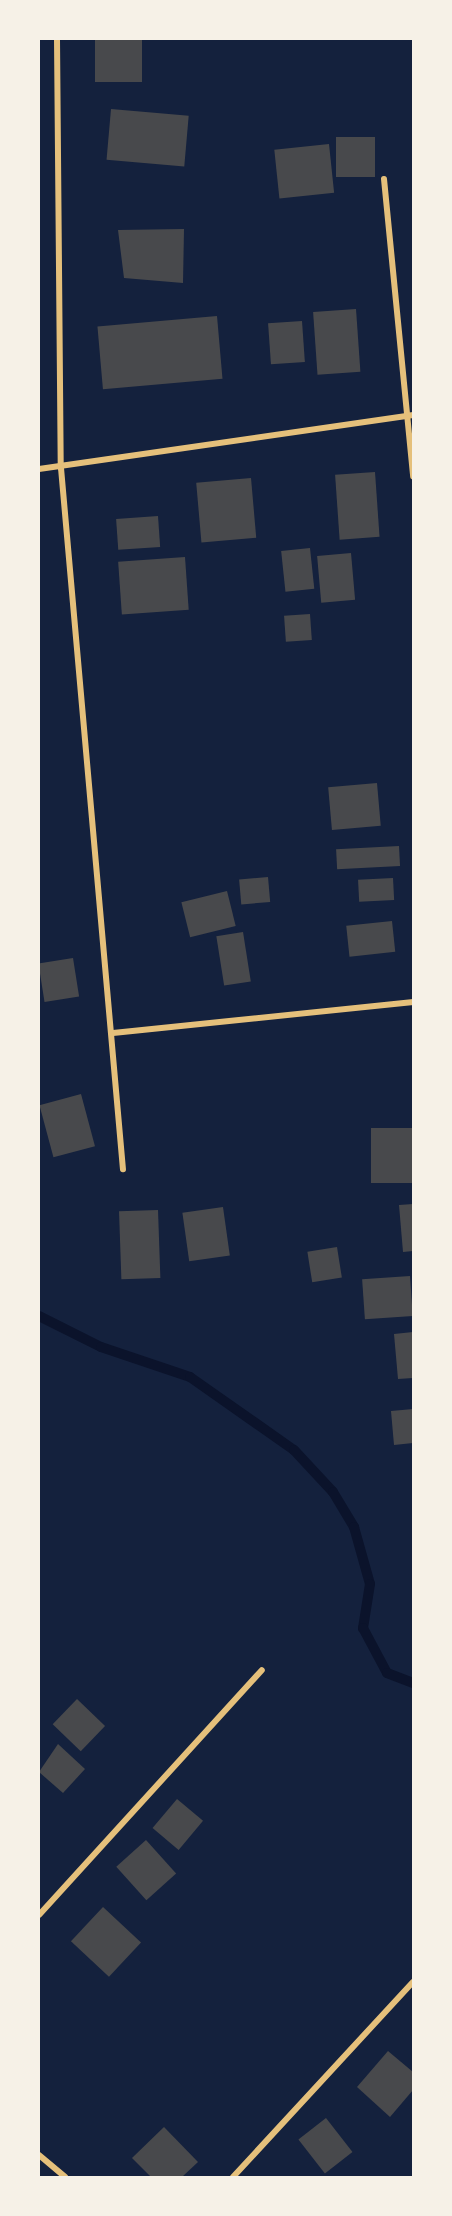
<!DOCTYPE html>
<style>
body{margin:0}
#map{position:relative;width:452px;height:2216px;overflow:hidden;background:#14213d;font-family:Helvetica,sans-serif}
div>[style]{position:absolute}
.stream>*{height:10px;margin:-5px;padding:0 5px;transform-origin:5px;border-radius:5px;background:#0b132b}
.building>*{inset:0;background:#48494c;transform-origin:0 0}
.minor>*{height:6px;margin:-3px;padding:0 3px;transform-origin:3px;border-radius:3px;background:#e5c07b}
span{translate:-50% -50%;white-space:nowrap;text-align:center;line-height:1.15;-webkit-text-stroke:4.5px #f6f1e7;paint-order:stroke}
.frame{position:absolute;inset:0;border:40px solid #f6f1e7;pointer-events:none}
</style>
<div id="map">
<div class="stream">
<i style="left:39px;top:1316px;width:69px;rotate:26.6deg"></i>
<i style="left:101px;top:1347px;width:94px;rotate:18.6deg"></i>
<i style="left:190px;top:1377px;width:127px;rotate:35.1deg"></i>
<i style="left:294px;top:1450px;width:57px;rotate:47.1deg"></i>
<i style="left:333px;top:1492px;width:41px;rotate:59deg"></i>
<i style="left:354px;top:1527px;width:59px;rotate:74.3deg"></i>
<i style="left:370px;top:1584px;width:45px;rotate:99deg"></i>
<i style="left:363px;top:1628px;width:51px;rotate:61.9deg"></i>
<i style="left:387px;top:1673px;width:28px;rotate:21deg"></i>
</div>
<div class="building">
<i style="left:95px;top:39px;width:47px;height:43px"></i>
<i style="left:111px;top:109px;width:78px;height:51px;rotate:5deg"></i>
<i style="left:336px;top:137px;width:39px;height:40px"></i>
<i style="left:329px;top:144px;width:49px;height:55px;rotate:84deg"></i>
<i style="clip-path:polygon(184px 229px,183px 283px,124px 278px,118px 230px)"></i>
<i style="left:356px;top:309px;width:63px;height:43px;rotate:86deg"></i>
<i style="left:217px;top:316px;width:63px;height:120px;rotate:85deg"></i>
<i style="left:302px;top:321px;width:41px;height:34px;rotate:86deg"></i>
<i style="left:375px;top:472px;width:65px;height:40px;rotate:86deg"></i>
<i style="left:251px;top:478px;width:60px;height:55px;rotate:85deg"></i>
<i style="left:158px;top:516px;width:31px;height:42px;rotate:86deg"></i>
<i style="left:310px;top:548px;width:41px;height:29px;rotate:84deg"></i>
<i style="left:351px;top:553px;width:47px;height:34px;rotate:85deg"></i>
<i style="left:185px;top:557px;width:53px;height:67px;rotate:86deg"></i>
<i style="left:310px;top:614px;width:26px;height:26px;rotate:86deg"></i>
<i style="left:377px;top:783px;width:43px;height:49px;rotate:85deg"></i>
<i style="left:399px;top:846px;width:20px;height:63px;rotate:87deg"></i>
<i style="left:268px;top:877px;width:25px;height:29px;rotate:85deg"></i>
<i style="left:393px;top:878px;width:22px;height:35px;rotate:87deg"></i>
<i style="left:227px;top:891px;width:36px;height:47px;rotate:76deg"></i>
<i style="left:392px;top:921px;width:31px;height:46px;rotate:84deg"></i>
<i style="left:243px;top:932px;width:50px;height:27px;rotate:81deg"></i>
<i style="left:73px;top:958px;width:39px;height:35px;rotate:81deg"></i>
<i style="left:81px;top:1094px;width:54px;height:43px;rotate:75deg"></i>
<i style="left:413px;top:1128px;width:55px;height:42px;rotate:90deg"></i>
<i style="clip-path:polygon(413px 1204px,413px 1251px,403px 1252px,399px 1205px)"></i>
<i style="left:223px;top:1207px;width:49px;height:41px;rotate:82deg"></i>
<i style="left:158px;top:1210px;width:68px;height:39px;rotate:88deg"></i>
<i style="left:337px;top:1247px;width:31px;height:30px;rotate:81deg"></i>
<i style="left:410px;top:1276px;width:40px;height:48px;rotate:86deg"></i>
<i style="clip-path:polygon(413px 1332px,413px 1378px,398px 1379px,394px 1334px)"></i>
<i style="clip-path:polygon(413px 1409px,413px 1443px,394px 1445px,391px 1411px)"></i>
<i style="left:77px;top:1699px;width:39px;height:35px;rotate:44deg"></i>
<i style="clip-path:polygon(58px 1744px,85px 1769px,63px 1793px,39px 1772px)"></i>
<i style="left:177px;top:1799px;width:34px;height:38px;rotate:40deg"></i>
<i style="left:146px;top:1840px;width:45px;height:40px;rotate:48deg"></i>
<i style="left:103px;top:1907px;width:52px;height:47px;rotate:43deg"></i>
<i style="clip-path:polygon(388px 2051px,413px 2072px,413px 2090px,390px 2117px,357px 2087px)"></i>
<i style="left:326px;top:2118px;width:43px;height:35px;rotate:52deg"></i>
<i style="clip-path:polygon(164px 2127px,198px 2162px,182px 2177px,151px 2177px,132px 2158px)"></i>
</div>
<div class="minor">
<i style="left:57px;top:39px;width:429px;rotate:89.5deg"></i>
<i style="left:61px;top:468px;width:704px;rotate:84.95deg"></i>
<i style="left:384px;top:179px;width:299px;rotate:84.4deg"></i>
<i style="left:39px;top:469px;width:378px;rotate:-8.2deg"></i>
<i style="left:113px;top:1033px;width:302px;rotate:-5.9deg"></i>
<i style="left:39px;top:1915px;width:331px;rotate:-47.7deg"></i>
<i style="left:39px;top:2155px;width:34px;rotate:40deg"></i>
<i style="left:233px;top:2177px;width:265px;rotate:-47.3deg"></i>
</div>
<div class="frame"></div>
</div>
